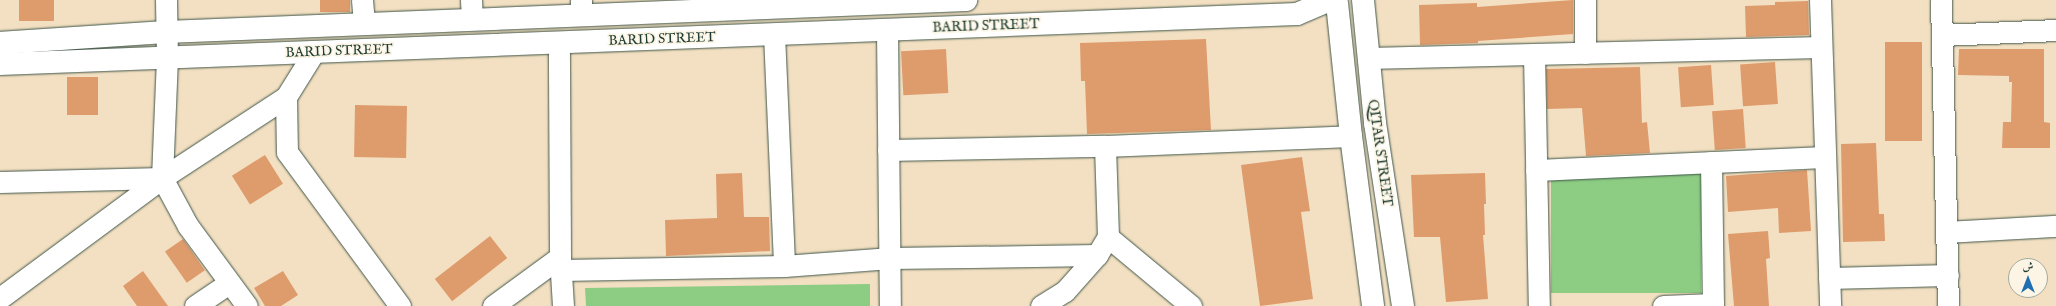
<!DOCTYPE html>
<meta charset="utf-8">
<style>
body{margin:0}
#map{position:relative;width:2056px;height:306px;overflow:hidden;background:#f3e0c2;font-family:"IM FELL English",Amiri,serif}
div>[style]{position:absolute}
.green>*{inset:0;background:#8dcc83;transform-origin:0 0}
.building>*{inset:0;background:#de9b6c;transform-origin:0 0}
.roads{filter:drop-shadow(0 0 1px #3f5549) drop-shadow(0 0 1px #3f5549)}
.minor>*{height:21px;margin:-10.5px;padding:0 10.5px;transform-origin:10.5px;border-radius:10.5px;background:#fff}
.major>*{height:22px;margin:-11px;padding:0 11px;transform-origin:11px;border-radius:11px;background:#fff}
span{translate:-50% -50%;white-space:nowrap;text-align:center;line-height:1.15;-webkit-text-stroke:3.5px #fcf5e5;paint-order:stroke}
.street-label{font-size:14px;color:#1f3d34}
.north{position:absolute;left:2008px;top:258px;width:40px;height:40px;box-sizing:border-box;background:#fcf5e5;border:1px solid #a4ab9e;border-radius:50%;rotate:0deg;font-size:11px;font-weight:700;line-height:16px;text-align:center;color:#1f3d34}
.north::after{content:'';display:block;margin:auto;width:14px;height:18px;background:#1f6fb2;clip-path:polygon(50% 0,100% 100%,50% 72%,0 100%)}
</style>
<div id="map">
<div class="green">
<i style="left:1701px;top:174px;width:119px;height:150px;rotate:90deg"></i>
<i style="clip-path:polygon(870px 284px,870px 306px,586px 306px,585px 288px)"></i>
</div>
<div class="building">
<i style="left:19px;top:0;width:35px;height:21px"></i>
<i style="left:320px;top:0;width:30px;height:12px"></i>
<i style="clip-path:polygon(1573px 0,1573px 34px,1478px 41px,1478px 43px,1420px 45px,1419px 5px,1477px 3px,1477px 7px)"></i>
<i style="clip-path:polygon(1808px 1px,1809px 35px,1746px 37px,1745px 6px,1775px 5px,1775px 2px)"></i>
<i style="clip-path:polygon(1206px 39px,1211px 130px,1087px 134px,1085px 81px,1081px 81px,1080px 43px)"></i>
<i style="left:1885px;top:42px;width:37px;height:99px"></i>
<i style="left:946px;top:49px;width:44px;height:45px;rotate:87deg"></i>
<i style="clip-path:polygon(1959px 49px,2044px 49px,2044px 122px,2050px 123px,2050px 148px,2002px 148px,2003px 122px,2011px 122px,2012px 82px,2009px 82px,2009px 76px,1958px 75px)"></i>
<i style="left:1775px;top:62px;width:42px;height:35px;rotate:86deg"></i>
<i style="left:1711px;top:65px;width:40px;height:33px;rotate:86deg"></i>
<i style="clip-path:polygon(1640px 67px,1642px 123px,1647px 122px,1650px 153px,1586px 156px,1582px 108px,1547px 109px,1546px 69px)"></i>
<i style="left:98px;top:77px;width:38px;height:31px;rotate:90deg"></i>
<i style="left:355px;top:105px;width:52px;height:52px;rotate:1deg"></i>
<i style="left:1743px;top:109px;width:39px;height:31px;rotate:86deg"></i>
<i style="clip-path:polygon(1876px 143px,1879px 214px,1884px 214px,1885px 241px,1843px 242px,1841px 144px)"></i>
<i style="left:265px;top:155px;width:34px;height:39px;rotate:58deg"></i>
<i style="clip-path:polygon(1302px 157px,1310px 211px,1301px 212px,1313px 299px,1260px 306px,1241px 165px)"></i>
<i style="clip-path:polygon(1807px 170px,1811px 231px,1779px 233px,1778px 208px,1728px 212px,1726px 176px)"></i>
<i style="clip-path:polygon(742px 173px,744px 217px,769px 217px,770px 251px,666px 256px,665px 220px,717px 218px,716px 174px)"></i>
<i style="clip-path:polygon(1485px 173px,1486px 204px,1484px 204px,1485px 235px,1483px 235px,1488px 299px,1446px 302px,1440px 237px,1414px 237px,1411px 175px)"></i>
<i style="clip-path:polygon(1768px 231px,1770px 258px,1766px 259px,1769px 306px,1734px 306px,1728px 234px)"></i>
<i style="left:490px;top:236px;width:28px;height:70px;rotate:52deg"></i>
<i style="left:183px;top:239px;width:38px;height:22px;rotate:55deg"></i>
<i style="clip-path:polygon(143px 271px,168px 306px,137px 306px,123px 286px)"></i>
<i style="clip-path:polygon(283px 271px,298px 295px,281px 306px,265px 306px,254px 288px)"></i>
</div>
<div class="roads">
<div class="minor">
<i style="left:166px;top:0;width:58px;rotate:89deg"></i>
<i style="left:167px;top:58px;width:120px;rotate:92.4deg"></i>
<i style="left:162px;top:178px;width:55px;rotate:61.6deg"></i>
<i style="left:188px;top:226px;width:99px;rotate:53.6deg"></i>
<i style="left:362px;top:0;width:24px;rotate:85deg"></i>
<i style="left:471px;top:0;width:19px;rotate:87deg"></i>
<i style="left:581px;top:0;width:15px;rotate:90deg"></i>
<i style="left:1820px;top:0;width:306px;rotate:88.1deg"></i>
<i style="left:1941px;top:0;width:306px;rotate:88.7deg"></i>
<i style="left:887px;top:30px;width:276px;rotate:89.4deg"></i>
<i style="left:774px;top:34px;width:232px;rotate:87.5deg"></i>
<i style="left:1942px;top:35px;width:114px;rotate:-2.5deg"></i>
<i style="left:1585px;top:53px;width:53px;rotate:-90deg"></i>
<i style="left:1534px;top:54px;width:252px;rotate:88.9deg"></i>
<i style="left:1368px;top:58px;width:453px;rotate:-1.4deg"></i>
<i style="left:286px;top:97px;width:55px;rotate:89deg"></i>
<i style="left:287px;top:152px;width:191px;rotate:53.7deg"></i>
<i style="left:888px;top:150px;width:217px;rotate:-1.1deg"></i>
<i style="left:1105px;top:146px;width:246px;rotate:-2.3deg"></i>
<i style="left:1711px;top:162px;width:144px;rotate:89.2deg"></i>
<i style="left:1536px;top:170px;width:289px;rotate:-2.6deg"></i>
<i style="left:0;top:182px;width:162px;rotate:-1.4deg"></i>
<i style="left:1947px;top:232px;width:109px;rotate:-3.2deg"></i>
<i style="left:1108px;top:237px;width:108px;rotate:39.7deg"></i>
<i style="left:560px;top:257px;width:49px;rotate:86.5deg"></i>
<i style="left:561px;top:270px;width:223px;rotate:-1deg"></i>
<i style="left:784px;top:266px;width:107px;rotate:-4.3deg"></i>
<i style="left:891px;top:258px;width:206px;rotate:-0.8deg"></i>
<i style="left:1829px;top:278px;width:119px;rotate:-1.4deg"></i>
<i style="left:0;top:298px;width:202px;rotate:-36.5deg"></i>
<i style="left:162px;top:178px;width:148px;rotate:-33.2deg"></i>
<i style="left:286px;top:97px;width:53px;rotate:-58.1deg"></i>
<i style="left:195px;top:306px;width:41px;rotate:-34.1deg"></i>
<i style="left:493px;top:306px;width:83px;rotate:-36.2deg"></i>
<i style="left:560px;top:257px;width:215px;rotate:-90.3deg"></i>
<i style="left:1041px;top:306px;width:28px;rotate:-32deg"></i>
<i style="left:1065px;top:291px;width:48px;rotate:-48.4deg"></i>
<i style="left:1097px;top:255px;width:21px;rotate:-59deg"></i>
<i style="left:1108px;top:237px;width:91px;rotate:-91.9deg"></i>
<i style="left:1663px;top:306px;width:50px;rotate:-2.3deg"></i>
</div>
<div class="major">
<i style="left:1363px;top:0;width:124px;rotate:84.4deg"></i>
<i style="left:1375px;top:123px;width:185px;rotate:81.3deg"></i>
<i style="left:1337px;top:3px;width:134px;rotate:84deg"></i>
<i style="left:1351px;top:136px;width:171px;rotate:82.6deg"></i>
<i style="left:0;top:43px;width:166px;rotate:-3.8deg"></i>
<i style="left:166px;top:32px;width:801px;rotate:-2.29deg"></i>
<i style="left:0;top:64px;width:1298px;rotate:-2.21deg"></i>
<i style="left:1297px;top:14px;width:28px;rotate:-23deg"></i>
</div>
</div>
<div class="street-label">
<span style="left:986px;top:26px;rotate:-2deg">BARID STREET</span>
<span style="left:662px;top:39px;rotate:-2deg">BARID STREET</span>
<span style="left:339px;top:51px;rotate:-2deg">BARID STREET</span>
<span style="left:1380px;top:153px;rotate:82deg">QITAR STREET</span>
</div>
<div class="north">ش</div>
</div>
